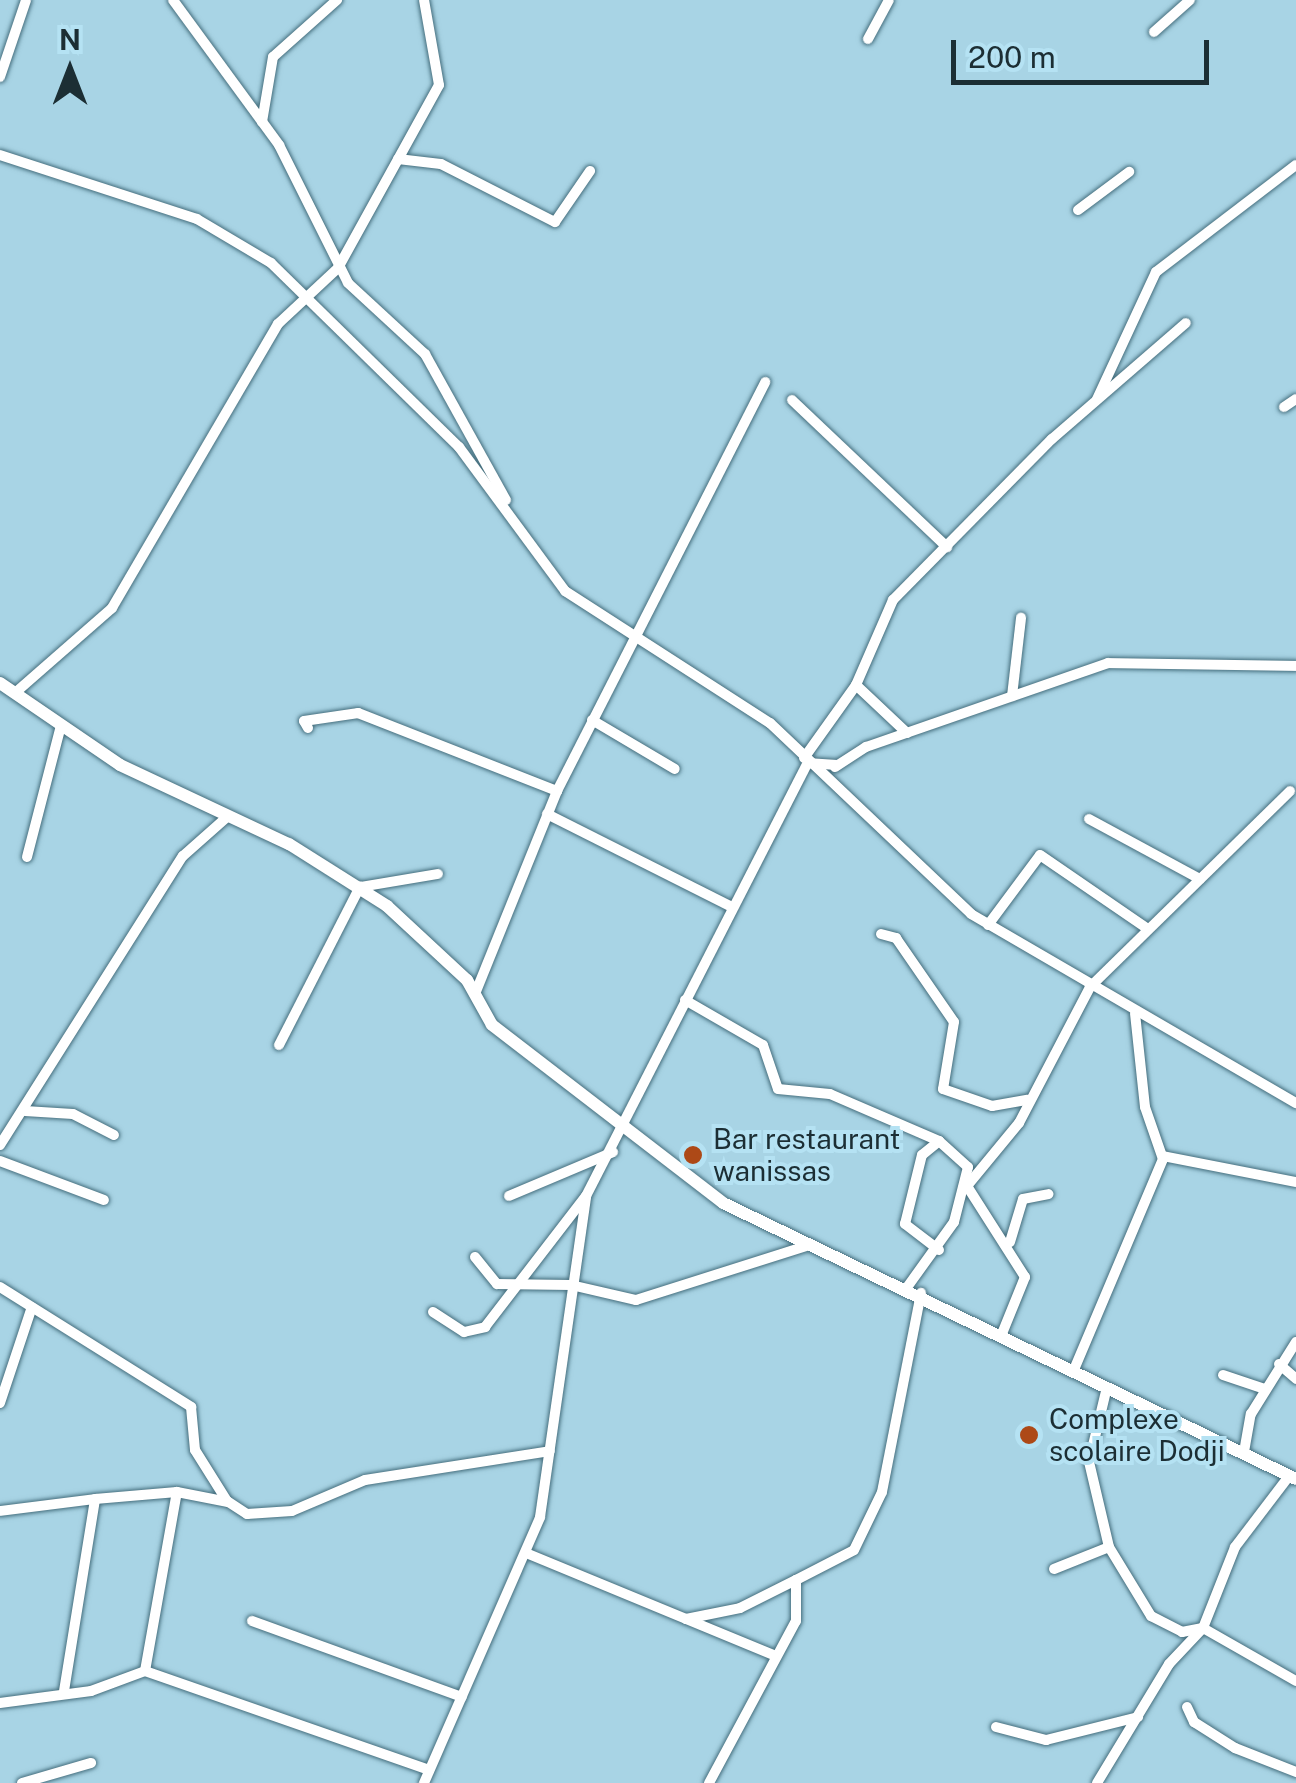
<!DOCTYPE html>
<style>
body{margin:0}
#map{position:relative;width:1296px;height:1783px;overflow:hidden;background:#a8d4e5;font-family:"Public Sans",sans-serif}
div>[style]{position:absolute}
.roads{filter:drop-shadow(0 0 2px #456e7d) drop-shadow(0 0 2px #456e7d)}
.minor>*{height:10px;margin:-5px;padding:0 5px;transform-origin:5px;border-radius:5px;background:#fff}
.major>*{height:12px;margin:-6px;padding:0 6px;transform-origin:6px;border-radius:6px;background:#fff}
.dots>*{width:28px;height:28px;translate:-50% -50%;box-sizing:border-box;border:5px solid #b5e2f3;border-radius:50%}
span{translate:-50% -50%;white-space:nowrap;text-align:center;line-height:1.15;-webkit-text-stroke:8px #b5e2f3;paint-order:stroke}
.poi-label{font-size:28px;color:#1c2e34}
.left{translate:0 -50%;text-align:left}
.north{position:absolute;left:20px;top:20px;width:100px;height:100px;-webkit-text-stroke:8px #b5e2f3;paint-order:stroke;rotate:0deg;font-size:28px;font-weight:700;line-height:40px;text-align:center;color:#1c2e34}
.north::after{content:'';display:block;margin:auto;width:35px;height:45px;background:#1c2e34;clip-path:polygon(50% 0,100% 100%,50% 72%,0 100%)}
.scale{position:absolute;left:951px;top:40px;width:258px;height:45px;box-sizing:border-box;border:5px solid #1c2e34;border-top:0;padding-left:12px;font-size:30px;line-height:35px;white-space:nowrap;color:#1c2e34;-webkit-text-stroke:8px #b5e2f3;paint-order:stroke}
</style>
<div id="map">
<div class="roads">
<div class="minor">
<i style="left:173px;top:0;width:180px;rotate:53.8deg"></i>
<i style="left:279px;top:145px;width:154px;rotate:63.4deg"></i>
<i style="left:348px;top:283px;width:105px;rotate:42.7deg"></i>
<i style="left:425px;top:354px;width:167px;rotate:61deg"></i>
<i style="left:1154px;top:32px;width:48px;rotate:-41.6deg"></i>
<i style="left:868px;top:39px;width:44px;rotate:-61.7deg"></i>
<i style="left:0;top:77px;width:81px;rotate:-71.3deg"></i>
<i style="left:262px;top:122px;width:66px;rotate:-80.4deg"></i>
<i style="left:273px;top:57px;width:86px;rotate:-41.7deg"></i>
<i style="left:0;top:155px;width:207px;rotate:18deg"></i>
<i style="left:197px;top:219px;width:86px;rotate:30.7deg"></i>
<i style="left:271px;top:263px;width:263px;rotate:44.4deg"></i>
<i style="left:459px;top:447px;width:179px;rotate:53.6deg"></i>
<i style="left:565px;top:591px;width:244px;rotate:32.8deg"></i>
<i style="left:770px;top:723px;width:277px;rotate:43.5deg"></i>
<i style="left:971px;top:914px;width:376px;rotate:30.2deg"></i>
<i style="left:398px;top:159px;width:43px;rotate:6.6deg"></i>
<i style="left:441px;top:164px;width:128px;rotate:27deg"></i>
<i style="left:555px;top:222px;width:62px;rotate:-55.5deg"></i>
<i style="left:1078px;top:210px;width:64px;rotate:-36.7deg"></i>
<i style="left:1097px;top:399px;width:140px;rotate:-65.1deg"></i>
<i style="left:1156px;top:272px;width:176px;rotate:-37.4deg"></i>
<i style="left:792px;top:400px;width:214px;rotate:43.5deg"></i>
<i style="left:1284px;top:407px;width:14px;rotate:-34deg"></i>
<i style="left:856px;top:685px;width:70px;rotate:43.3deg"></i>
<i style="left:15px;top:693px;width:129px;rotate:-41.2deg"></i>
<i style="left:112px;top:608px;width:329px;rotate:-59.7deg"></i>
<i style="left:278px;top:324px;width:82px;rotate:-43deg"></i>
<i style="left:338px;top:268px;width:209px;rotate:-61.1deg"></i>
<i style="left:439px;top:85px;width:86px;rotate:-100deg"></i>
<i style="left:1012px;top:696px;width:79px;rotate:-83.4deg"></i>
<i style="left:592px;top:720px;width:96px;rotate:30.6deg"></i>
<i style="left:308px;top:728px;width:8px;rotate:-120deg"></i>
<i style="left:304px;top:721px;width:55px;rotate:-8.4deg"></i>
<i style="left:358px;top:713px;width:214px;rotate:21.4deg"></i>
<i style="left:804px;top:758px;width:90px;rotate:-54.5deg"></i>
<i style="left:856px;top:685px;width:93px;rotate:-66.5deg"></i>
<i style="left:893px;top:600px;width:226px;rotate:-45.4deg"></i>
<i style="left:1052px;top:439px;width:177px;rotate:-40.9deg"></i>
<i style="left:835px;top:767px;width:37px;rotate:-33deg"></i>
<i style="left:866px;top:747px;width:256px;rotate:-19.1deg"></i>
<i style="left:1108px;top:663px;width:188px;rotate:0.9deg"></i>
<i style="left:547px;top:814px;width:207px;rotate:26.7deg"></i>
<i style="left:1089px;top:819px;width:126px;rotate:28.4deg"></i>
<i style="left:27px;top:857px;width:135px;rotate:-75.5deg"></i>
<i style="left:988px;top:925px;width:87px;rotate:-53.4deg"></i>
<i style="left:1040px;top:855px;width:131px;rotate:34.4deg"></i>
<i style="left:881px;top:934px;width:16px;rotate:15deg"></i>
<i style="left:896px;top:938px;width:102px;rotate:55.4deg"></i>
<i style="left:954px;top:1022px;width:68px;rotate:99.3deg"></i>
<i style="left:943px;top:1089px;width:52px;rotate:19.1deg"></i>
<i style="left:992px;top:1106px;width:36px;rotate:-10deg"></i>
<i style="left:475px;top:994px;width:219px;rotate:-68deg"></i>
<i style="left:557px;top:791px;width:459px;rotate:-63deg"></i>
<i style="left:685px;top:1000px;width:90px;rotate:30deg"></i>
<i style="left:763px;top:1045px;width:46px;rotate:71.2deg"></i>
<i style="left:778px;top:1089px;width:52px;rotate:5.5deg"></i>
<i style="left:830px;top:1094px;width:119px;rotate:23.3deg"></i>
<i style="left:939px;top:1141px;width:39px;rotate:42deg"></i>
<i style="left:968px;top:1167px;width:57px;rotate:104.3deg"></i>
<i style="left:954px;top:1222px;width:79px;rotate:125.7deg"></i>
<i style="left:279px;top:1045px;width:178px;rotate:-62.9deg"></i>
<i style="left:360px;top:887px;width:79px;rotate:-9.5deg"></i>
<i style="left:25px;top:1111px;width:48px;rotate:3.6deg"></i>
<i style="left:73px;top:1114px;width:46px;rotate:27.1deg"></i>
<i style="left:0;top:1145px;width:342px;rotate:-57.7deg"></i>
<i style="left:183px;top:856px;width:60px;rotate:-41.6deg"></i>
<i style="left:1163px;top:1156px;width:136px;rotate:11.1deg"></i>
<i style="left:0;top:1161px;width:111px;rotate:20.6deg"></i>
<i style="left:967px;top:1186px;width:82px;rotate:-50.5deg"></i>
<i style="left:1019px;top:1123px;width:153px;rotate:-62.4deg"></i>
<i style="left:1090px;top:987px;width:280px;rotate:-44.4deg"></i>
<i style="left:967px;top:1186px;width:108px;rotate:57.5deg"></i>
<i style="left:1025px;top:1277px;width:64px;rotate:112.1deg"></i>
<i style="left:509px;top:1196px;width:113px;rotate:-22.9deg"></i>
<i style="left:1010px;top:1242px;width:45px;rotate:-73.2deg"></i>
<i style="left:1023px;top:1199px;width:26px;rotate:-11deg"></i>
<i style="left:939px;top:1250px;width:43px;rotate:-142.6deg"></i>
<i style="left:905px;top:1224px;width:71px;rotate:-76.2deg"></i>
<i style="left:922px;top:1155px;width:22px;rotate:-39deg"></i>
<i style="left:475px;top:1257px;width:35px;rotate:51deg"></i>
<i style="left:497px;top:1284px;width:74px;rotate:0.8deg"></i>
<i style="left:571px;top:1285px;width:67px;rotate:13deg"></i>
<i style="left:636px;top:1300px;width:182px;rotate:-17.6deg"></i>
<i style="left:0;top:1287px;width:226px;rotate:32.1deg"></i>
<i style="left:191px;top:1407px;width:43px;rotate:84.7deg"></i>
<i style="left:195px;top:1450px;width:60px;rotate:57.9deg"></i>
<i style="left:227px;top:1501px;width:24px;rotate:33deg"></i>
<i style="left:247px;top:1514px;width:45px;rotate:-3.8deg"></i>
<i style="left:292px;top:1511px;width:79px;rotate:-23deg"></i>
<i style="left:365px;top:1480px;width:187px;rotate:-8.9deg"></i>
<i style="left:433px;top:1312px;width:37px;rotate:33deg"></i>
<i style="left:464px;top:1332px;width:22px;rotate:-13deg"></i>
<i style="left:485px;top:1327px;width:165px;rotate:-52.4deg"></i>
<i style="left:586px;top:1196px;width:487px;rotate:-62.9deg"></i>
<i style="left:808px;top:763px;width:28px;rotate:4deg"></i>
<i style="left:1279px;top:1364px;width:23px;rotate:41deg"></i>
<i style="left:1073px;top:1372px;width:231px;rotate:-67.1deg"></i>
<i style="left:1163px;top:1159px;width:55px;rotate:-109.1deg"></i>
<i style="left:1145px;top:1107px;width:94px;rotate:-96.1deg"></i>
<i style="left:1223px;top:1375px;width:44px;rotate:18.4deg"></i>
<i style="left:0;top:1403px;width:101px;rotate:-71.6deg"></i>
<i style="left:1244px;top:1452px;width:39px;rotate:-80deg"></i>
<i style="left:1251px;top:1414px;width:85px;rotate:-58deg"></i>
<i style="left:0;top:1511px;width:96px;rotate:-7.2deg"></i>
<i style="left:1109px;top:1547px;width:81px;rotate:58.7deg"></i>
<i style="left:1151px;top:1616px;width:35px;rotate:27deg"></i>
<i style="left:1182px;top:1632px;width:21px;rotate:-11deg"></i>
<i style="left:1203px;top:1628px;width:107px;rotate:29.7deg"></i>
<i style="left:526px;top:1553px;width:270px;rotate:22.4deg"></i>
<i style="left:1054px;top:1569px;width:59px;rotate:-21.8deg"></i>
<i style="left:1109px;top:1547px;width:87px;rotate:-103.2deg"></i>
<i style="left:1089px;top:1462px;width:77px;rotate:-76.5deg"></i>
<i style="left:686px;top:1619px;width:55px;rotate:-11.5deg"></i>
<i style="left:740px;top:1608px;width:63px;rotate:-26.6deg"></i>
<i style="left:252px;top:1621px;width:223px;rotate:19.9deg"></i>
<i style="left:145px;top:1671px;width:182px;rotate:-79.9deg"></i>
<i style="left:64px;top:1691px;width:194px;rotate:-80.8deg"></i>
<i style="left:95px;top:1499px;width:82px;rotate:-4.9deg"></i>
<i style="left:177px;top:1492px;width:52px;rotate:11.1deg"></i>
<i style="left:0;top:1703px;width:92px;rotate:-7.5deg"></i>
<i style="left:91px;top:1691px;width:58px;rotate:-20.3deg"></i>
<i style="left:145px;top:1671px;width:301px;rotate:19.2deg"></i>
<i style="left:1187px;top:1707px;width:17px;rotate:65deg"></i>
<i style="left:1194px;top:1722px;width:49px;rotate:32.4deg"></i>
<i style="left:1235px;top:1748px;width:66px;rotate:21.5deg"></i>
<i style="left:996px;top:1727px;width:52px;rotate:14.6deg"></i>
<i style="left:1046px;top:1740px;width:95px;rotate:-14deg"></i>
<i style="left:22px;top:1783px;width:72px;rotate:-16.2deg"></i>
<i style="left:424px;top:1783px;width:290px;rotate:-66.4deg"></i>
<i style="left:540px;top:1517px;width:323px;rotate:-81.8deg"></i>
<i style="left:709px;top:1783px;width:184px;rotate:-61.8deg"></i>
<i style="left:796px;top:1621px;width:41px;rotate:-90deg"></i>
<i style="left:796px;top:1580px;width:65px;rotate:-27.3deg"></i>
<i style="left:854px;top:1550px;width:64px;rotate:-64.2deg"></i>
<i style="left:882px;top:1492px;width:203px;rotate:-78.9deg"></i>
<i style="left:1097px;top:1783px;width:139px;rotate:-58.8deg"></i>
<i style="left:1169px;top:1664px;width:50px;rotate:-46.6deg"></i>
<i style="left:1203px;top:1628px;width:87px;rotate:-68.4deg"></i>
<i style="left:1235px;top:1547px;width:89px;rotate:-52.7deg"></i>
</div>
<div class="major">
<i style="left:0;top:683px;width:145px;rotate:34.3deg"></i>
<i style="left:120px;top:765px;width:187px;rotate:25.1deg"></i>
<i style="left:289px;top:844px;width:116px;rotate:32.3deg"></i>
<i style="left:387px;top:906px;width:109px;rotate:42.8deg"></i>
<i style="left:467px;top:980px;width:51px;rotate:60.9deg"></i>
<i style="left:492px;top:1025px;width:292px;rotate:37.6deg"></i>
<i style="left:723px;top:1203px;width:636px;rotate:25.72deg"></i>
</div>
</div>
<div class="dots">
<i style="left:693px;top:1155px;background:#ad4917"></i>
<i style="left:1029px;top:1435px;background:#ad4917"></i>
</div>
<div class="poi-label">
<span class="left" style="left:713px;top:1155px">Bar restaurant<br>wanissas</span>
<span class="left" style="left:1049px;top:1435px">Complexe<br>scolaire Dodji</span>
</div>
<div class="north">N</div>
<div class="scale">200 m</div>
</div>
